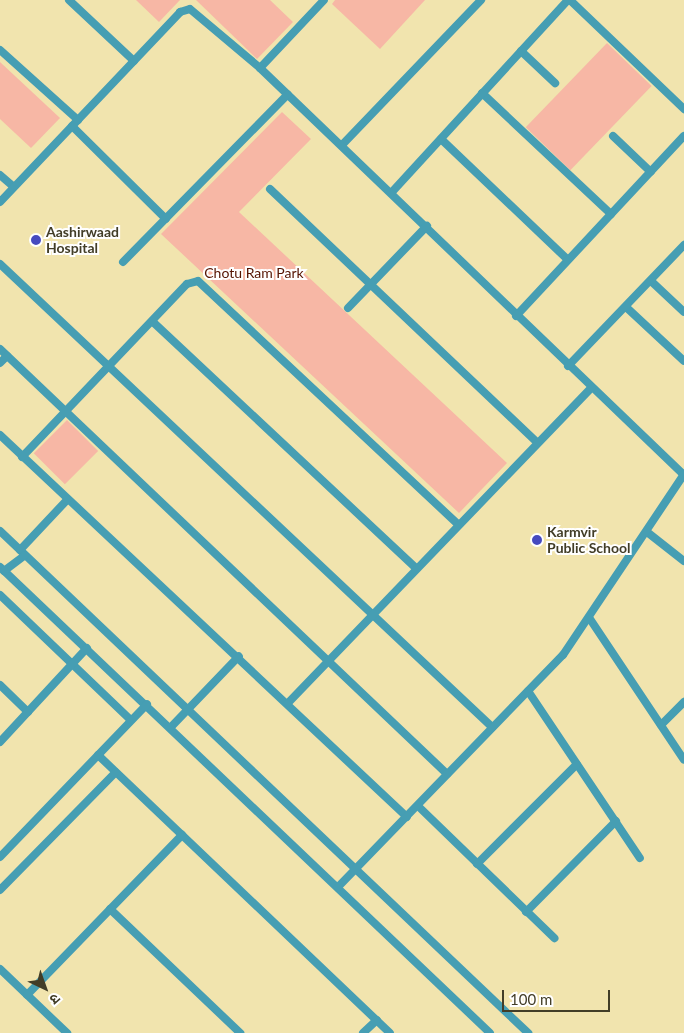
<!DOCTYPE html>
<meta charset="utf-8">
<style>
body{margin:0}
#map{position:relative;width:684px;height:1033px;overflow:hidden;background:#f1e4ae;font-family:Lato,"Noto Sans Devanagari",sans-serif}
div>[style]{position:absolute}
.green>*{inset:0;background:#f7b7a5;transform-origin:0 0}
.minor>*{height:8px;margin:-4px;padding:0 4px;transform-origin:4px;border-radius:4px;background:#469eb3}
.dots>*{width:14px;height:14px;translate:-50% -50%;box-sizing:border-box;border:2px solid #fff;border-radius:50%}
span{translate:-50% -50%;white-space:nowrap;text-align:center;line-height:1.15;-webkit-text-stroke:4px #fff;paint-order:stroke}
.poi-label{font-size:14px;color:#423d27;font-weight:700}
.left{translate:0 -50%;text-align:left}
.park-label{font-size:14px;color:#551301}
.north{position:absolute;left:20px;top:963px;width:50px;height:50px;-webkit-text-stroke:4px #fff;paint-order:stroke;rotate:138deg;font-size:14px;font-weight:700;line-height:20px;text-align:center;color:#423d27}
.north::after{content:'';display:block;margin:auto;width:18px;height:22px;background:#423d27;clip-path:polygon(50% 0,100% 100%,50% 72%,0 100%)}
.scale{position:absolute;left:502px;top:990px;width:108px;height:22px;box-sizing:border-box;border:2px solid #423d27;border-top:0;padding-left:6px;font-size:15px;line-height:18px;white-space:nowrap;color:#423d27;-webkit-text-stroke:4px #fff;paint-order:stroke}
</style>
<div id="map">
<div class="green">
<i style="clip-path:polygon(136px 0,180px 0,159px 22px)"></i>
<i style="clip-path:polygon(196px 0,270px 0,293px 22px,257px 59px)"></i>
<i style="clip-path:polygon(335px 0,425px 0,380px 49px,332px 4px)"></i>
<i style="left:607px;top:43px;width:62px;height:117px;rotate:44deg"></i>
<i style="clip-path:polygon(0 62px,60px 118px,31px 148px,0 119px)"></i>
<i style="clip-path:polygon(282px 112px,311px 139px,239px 212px,507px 463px,459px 513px,161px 234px)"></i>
<i style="left:67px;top:420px;width:44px;height:47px;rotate:45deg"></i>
</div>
<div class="minor">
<i style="left:69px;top:0;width:89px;rotate:43.2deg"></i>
<i style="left:570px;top:0;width:158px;rotate:43.7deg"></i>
<i style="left:0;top:50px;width:105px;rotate:41.9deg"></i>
<i style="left:521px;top:51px;width:47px;rotate:43.3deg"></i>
<i style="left:260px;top:68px;width:93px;rotate:-46.7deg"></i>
<i style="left:482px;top:93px;width:177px;rotate:43.2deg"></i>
<i style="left:72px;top:126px;width:132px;rotate:44.7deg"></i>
<i style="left:613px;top:136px;width:52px;rotate:43.5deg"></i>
<i style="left:441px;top:139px;width:175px;rotate:43.6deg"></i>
<i style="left:342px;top:145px;width:201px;rotate:-46.2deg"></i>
<i style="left:0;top:175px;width:18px;rotate:41deg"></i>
<i style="left:270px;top:189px;width:366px;rotate:43.5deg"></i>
<i style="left:392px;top:192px;width:260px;rotate:-47.5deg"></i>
<i style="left:0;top:202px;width:262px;rotate:-46.5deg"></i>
<i style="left:180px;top:12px;width:10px;rotate:-17deg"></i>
<i style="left:190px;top:9px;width:92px;rotate:40.1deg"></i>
<i style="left:260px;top:68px;width:586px;rotate:43.83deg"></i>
<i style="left:123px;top:262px;width:235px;rotate:-45.5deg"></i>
<i style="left:0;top:264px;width:676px;rotate:43.26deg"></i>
<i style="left:651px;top:281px;width:45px;rotate:43.2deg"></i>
<i style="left:626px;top:307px;width:79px;rotate:43deg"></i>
<i style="left:348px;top:308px;width:114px;rotate:-46.1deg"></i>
<i style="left:516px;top:316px;width:246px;rotate:-47deg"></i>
<i style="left:153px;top:322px;width:360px;rotate:43.1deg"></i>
<i style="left:0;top:349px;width:617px;rotate:43.55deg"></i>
<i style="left:0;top:363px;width:10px;rotate:-45deg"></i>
<i style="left:568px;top:366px;width:168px;rotate:-46.2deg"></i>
<i style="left:0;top:435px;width:558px;rotate:43.19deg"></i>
<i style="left:22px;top:457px;width:239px;rotate:-46.4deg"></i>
<i style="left:187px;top:284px;width:11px;rotate:-15deg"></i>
<i style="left:198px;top:281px;width:356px;rotate:43.1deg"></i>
<i style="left:0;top:531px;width:729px;rotate:43.55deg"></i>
<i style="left:647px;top:532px;width:47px;rotate:38.1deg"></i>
<i style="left:20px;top:550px;width:69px;rotate:-46.8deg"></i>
<i style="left:0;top:567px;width:676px;rotate:43.56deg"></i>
<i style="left:4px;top:571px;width:26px;rotate:-37deg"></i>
<i style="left:0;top:595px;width:181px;rotate:43.7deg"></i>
<i style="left:590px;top:619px;width:169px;rotate:56.3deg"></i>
<i style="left:0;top:685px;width:39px;rotate:44deg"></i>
<i style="left:528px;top:691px;width:201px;rotate:56.2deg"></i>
<i style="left:288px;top:703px;width:437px;rotate:-46.1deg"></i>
<i style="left:661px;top:725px;width:33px;rotate:-45deg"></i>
<i style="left:171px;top:727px;width:98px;rotate:-46.2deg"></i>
<i style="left:0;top:742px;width:128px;rotate:-47.2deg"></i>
<i style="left:98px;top:755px;width:403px;rotate:43.6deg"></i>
<i style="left:418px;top:806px;width:190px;rotate:44.1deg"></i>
<i style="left:0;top:857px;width:212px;rotate:-46.1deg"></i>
<i style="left:477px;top:864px;width:141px;rotate:-45deg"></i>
<i style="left:338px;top:887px;width:323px;rotate:-45.9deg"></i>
<i style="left:563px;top:655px;width:218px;rotate:-56.2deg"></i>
<i style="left:0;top:890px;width:165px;rotate:-45.5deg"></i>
<i style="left:110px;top:909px;width:180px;rotate:43.6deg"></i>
<i style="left:526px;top:912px;width:128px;rotate:-45.3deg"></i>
<i style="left:0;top:969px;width:93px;rotate:43.7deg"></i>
<i style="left:27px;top:995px;width:223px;rotate:-45.9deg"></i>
<i style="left:363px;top:1033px;width:19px;rotate:-43deg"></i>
</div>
<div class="dots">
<i style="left:36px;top:240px;background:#464abf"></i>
<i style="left:537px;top:540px;background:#464abf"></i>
</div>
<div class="poi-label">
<span class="left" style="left:46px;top:240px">Aashirwaad<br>Hospital</span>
<span class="left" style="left:547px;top:540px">Karmvir<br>Public School</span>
</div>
<div class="park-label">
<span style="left:254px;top:273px">Chotu Ram Park</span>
</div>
<div class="north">उ</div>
<div class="scale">100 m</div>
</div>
